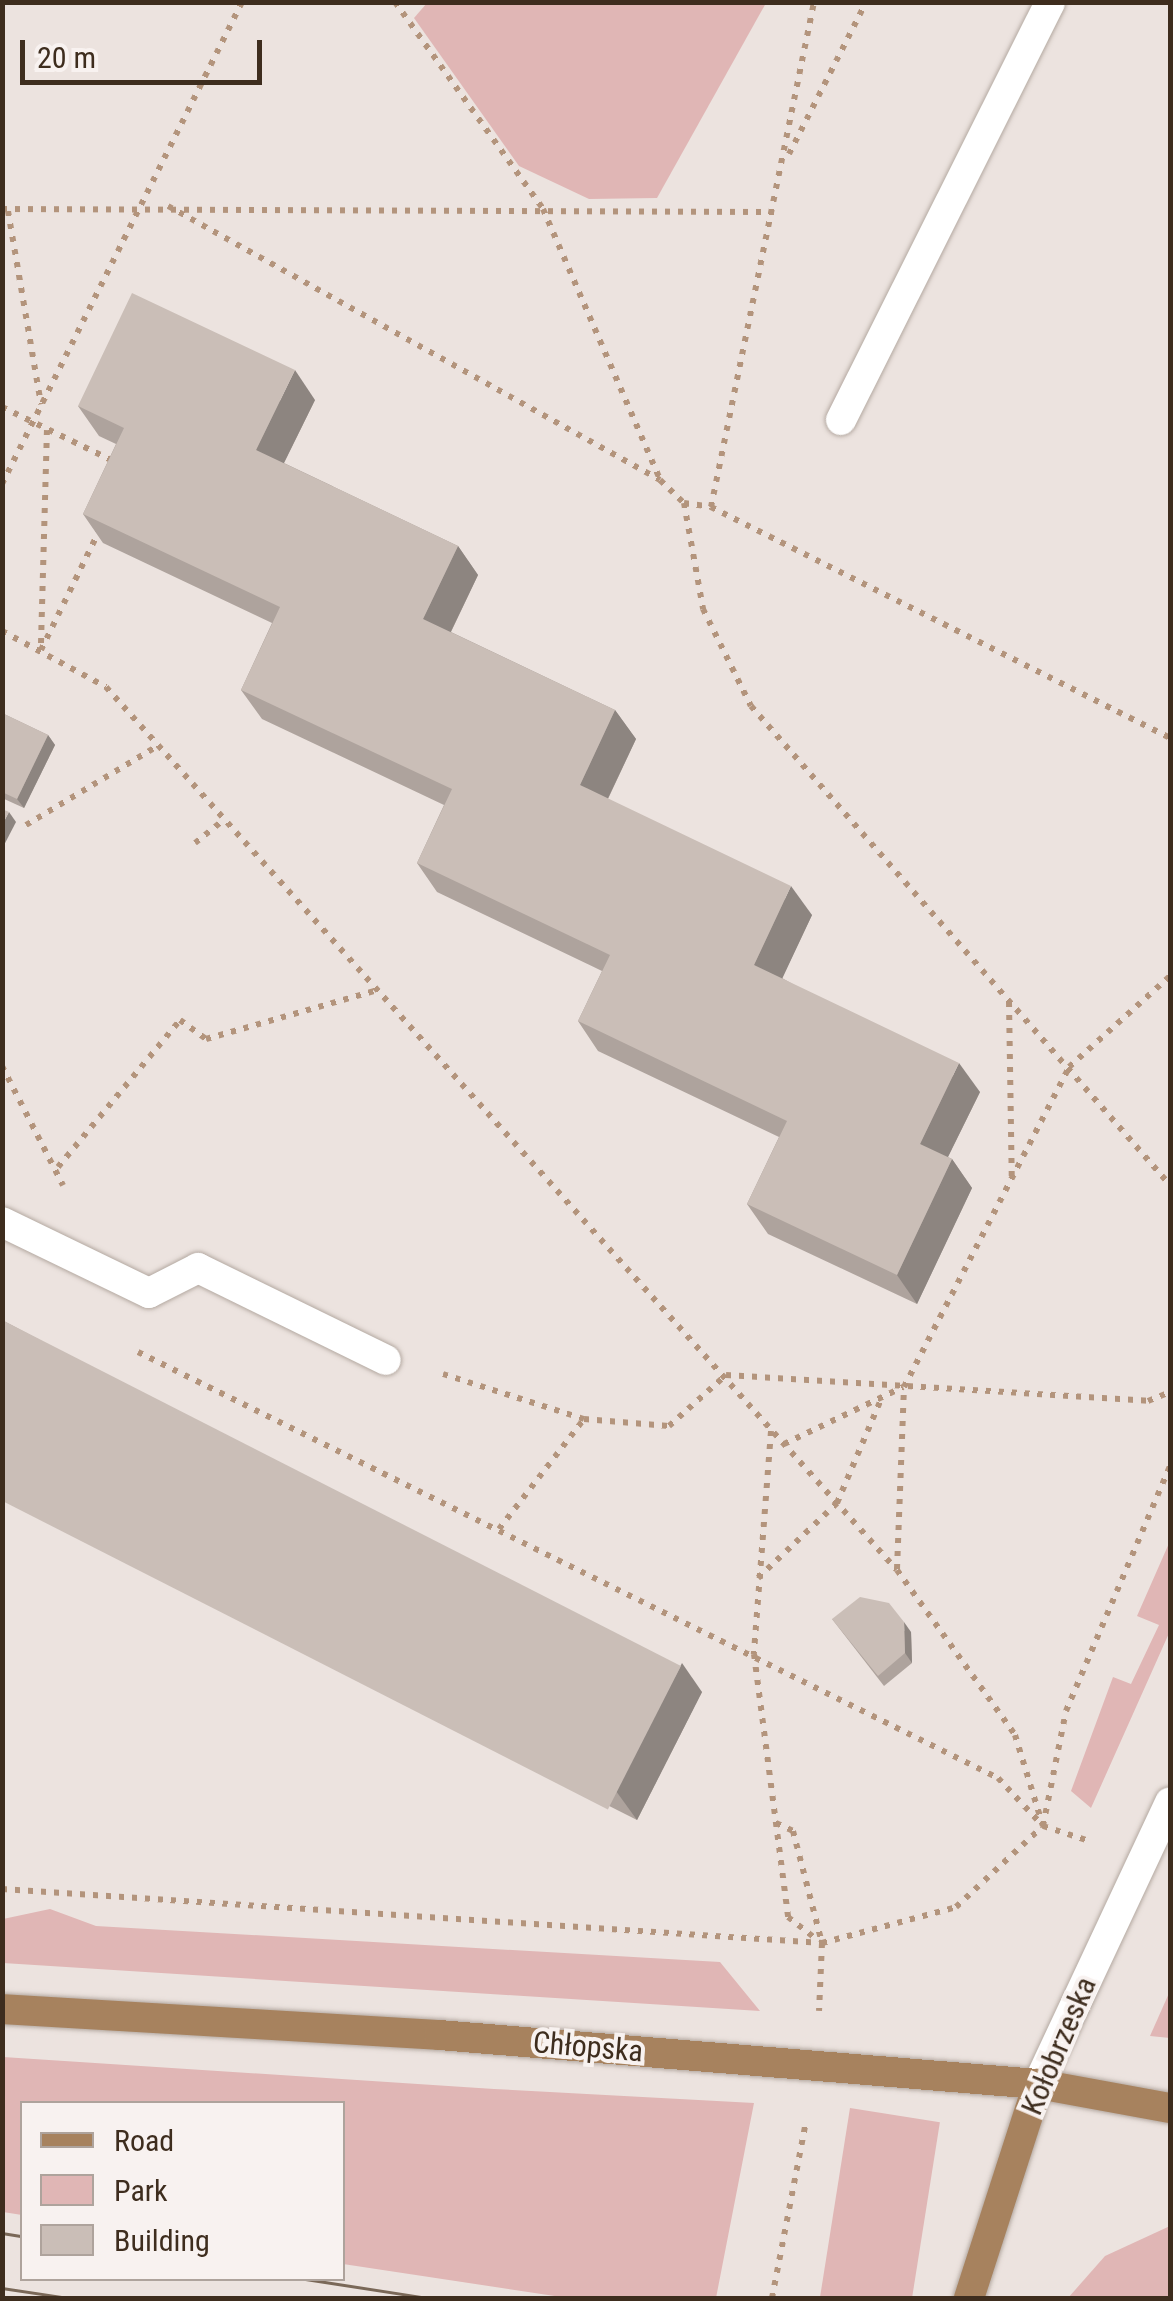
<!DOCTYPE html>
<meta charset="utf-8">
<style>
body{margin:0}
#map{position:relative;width:1173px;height:2301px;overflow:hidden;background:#ece3df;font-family:"Roboto Condensed",sans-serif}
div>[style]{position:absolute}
.green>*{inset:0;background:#e0b6b5;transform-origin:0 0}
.path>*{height:6px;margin-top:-3px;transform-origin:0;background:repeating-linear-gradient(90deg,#b3947c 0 5px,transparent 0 13px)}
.roads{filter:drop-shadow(0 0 2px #b4a9a1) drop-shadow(0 0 2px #b4a9a1)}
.minor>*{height:30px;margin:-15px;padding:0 15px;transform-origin:15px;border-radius:15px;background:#fff}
.major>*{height:30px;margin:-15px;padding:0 15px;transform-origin:15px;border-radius:15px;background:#a7825e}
.tram>*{height:2.5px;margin:-1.25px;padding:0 1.25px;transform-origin:1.25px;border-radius:1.25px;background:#7a6858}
.wall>*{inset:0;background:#aea39d}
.shaded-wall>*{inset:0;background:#8d8580}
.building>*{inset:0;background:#cabeb7;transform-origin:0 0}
span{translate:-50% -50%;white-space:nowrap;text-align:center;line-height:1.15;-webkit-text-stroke:8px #f8f2f0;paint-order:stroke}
.street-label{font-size:30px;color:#3e2d1e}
.frame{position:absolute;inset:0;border:5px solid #3e2d1e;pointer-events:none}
.legend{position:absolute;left:20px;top:2101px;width:325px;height:180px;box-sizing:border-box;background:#f8f2f0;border:2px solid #aea39c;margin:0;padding:12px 18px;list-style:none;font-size:30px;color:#3e2d1e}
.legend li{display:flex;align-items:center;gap:20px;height:50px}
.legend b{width:50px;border:2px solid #aea39c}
.scale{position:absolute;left:20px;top:40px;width:242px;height:45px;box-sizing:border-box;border:5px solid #3e2d1e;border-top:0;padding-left:12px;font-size:30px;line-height:35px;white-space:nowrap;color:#3e2d1e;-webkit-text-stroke:8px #f8f2f0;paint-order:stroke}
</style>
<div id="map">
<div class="green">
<i style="clip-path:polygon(427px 3px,766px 2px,766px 3px,657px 198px,589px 199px,519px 166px,414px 18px)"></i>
<i style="clip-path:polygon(1170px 1541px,1170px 1631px,1091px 1808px,1071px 1791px,1113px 1677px,1131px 1684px,1159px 1625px,1137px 1616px)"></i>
<i style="clip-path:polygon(50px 1909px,96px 1926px,720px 1962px,760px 2011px,3px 1963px,3px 1919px)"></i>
<i style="clip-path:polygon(1170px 1991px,1170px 2038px,1150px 2036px)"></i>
<i style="clip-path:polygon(3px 2057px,494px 2089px,754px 2103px,716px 2298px,568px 2298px,343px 2264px,342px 2104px,22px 2104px,22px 2215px,3px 2212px)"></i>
<i style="left:850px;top:2108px;width:91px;height:194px;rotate:9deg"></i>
<i style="clip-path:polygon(1170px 2226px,1170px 2298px,1068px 2298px,1105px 2256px)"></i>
</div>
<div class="path">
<i style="left:395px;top:2px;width:254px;rotate:54.4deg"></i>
<i style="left:543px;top:209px;width:295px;rotate:66.6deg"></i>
<i style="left:789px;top:154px;width:170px;rotate:-63.1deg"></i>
<i style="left:168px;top:206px;width:563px;rotate:29.11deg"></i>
<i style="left:660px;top:480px;width:33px;rotate:44deg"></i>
<i style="left:684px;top:503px;width:27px;rotate:8deg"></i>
<i style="left:711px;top:507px;width:514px;rotate:26.71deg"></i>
<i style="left:2px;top:209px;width:772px;rotate:0.22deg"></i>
<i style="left:8px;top:211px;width:196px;rotate:80.3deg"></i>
<i style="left:2px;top:407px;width:123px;rotate:25.9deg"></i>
<i style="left:2px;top:484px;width:538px;rotate:-63.53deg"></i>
<i style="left:684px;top:503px;width:108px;rotate:79.8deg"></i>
<i style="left:703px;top:609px;width:108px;rotate:63.7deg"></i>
<i style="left:751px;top:706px;width:636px;rotate:48.82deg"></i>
<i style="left:711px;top:507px;width:515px;rotate:-78.47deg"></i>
<i style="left:2px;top:631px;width:118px;rotate:28.3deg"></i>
<i style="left:106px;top:687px;width:1185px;rotate:48.15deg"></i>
<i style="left:897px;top:1570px;width:203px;rotate:54.4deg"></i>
<i style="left:1015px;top:1735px;width:95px;rotate:72.9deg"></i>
<i style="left:41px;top:643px;width:213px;rotate:-88.4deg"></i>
<i style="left:41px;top:650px;width:137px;rotate:-64deg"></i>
<i style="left:26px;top:825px;width:155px;rotate:-31deg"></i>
<i style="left:195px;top:843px;width:38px;rotate:-39deg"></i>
<i style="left:1009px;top:1002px;width:181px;rotate:89.1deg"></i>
<i style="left:2px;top:1066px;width:134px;rotate:62.9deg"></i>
<i style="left:58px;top:1167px;width:191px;rotate:-50.3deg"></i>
<i style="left:180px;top:1020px;width:32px;rotate:36deg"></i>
<i style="left:206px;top:1039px;width:179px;rotate:-15.9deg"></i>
<i style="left:138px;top:1352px;width:960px;rotate:26.35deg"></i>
<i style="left:998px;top:1778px;width:66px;rotate:46.8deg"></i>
<i style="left:1043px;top:1826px;width:45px;rotate:18deg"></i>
<i style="left:443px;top:1374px;width:148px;rotate:17.7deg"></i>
<i style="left:771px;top:1431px;width:224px;rotate:94.4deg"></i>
<i style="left:754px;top:1654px;width:265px;rotate:82.6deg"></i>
<i style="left:788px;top:1917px;width:39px;rotate:38deg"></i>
<i style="left:784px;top:1444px;width:132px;rotate:-25.6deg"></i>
<i style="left:499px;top:1529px;width:139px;rotate:-52.3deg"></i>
<i style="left:584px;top:1419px;width:85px;rotate:4.7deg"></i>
<i style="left:669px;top:1426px;width:76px;rotate:-41.8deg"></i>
<i style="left:726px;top:1375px;width:423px;rotate:3.5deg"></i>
<i style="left:1148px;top:1401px;width:24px;rotate:-22deg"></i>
<i style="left:897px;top:1569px;width:182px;rotate:-87.8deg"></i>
<i style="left:904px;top:1387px;width:360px;rotate:-62.7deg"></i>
<i style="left:1069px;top:1067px;width:136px;rotate:-42deg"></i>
<i style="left:758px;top:1578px;width:109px;rotate:-43.5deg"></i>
<i style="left:837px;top:1503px;width:115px;rotate:-67deg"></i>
<i style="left:776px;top:1823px;width:19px;rotate:25deg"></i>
<i style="left:793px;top:1831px;width:116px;rotate:75.5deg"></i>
<i style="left:822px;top:1943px;width:68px;rotate:92.5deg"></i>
<i style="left:2px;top:1889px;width:822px;rotate:3.77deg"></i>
<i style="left:822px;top:1943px;width:139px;rotate:-15deg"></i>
<i style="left:956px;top:1907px;width:119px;rotate:-43deg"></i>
<i style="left:1043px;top:1826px;width:117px;rotate:-78.7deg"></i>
<i style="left:1066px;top:1711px;width:266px;rotate:-67deg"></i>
<i style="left:772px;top:2298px;width:179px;rotate:-79.1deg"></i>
</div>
<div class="roads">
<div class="minor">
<i style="left:841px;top:420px;width:467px;rotate:-63.4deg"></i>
<i style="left:2px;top:1222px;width:163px;rotate:25.8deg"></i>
<i style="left:149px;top:1293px;width:55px;rotate:-27deg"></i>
<i style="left:198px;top:1268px;width:209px;rotate:26.1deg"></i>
<i style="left:1038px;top:2084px;width:311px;rotate:-64.9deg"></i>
</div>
<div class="major">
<i style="left:2px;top:2009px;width:438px;rotate:3.4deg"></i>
<i style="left:439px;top:2035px;width:601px;rotate:4.68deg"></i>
<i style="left:1038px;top:2084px;width:134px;rotate:10.3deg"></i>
<i style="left:969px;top:2298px;width:225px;rotate:-72.1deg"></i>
</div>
</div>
<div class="tram">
<i style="left:2px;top:2233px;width:20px;rotate:9deg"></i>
<i style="left:299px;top:2278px;width:131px;rotate:8.8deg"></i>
<i style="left:2px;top:2288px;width:68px;rotate:8.5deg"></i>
</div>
<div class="wall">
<i style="clip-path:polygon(315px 400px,284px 463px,458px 546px,478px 575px,451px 632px,615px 710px,636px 739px,608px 799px,812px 915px,782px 978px,980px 1092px,948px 1157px,952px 1159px,972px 1188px,917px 1304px,768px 1234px,747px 1204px,779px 1137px,598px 1051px,578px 1021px,602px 971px,437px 892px,417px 863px,444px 805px,262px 719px,241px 690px,272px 623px,103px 543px,83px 514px,116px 444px,99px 436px,78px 406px)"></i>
<i style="clip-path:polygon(2px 713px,48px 735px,55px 745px,24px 808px,2px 798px)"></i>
<i style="clip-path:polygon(2px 1320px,702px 1692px,637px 1820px,2px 1500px)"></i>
<i style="clip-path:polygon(832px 1619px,911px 1632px,912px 1663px,884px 1686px)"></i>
</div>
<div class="shaded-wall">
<i style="clip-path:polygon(295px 370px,315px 400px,276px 479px,256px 450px)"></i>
<i style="clip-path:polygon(458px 546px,478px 575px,443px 648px,423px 619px)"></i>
<i style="clip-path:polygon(615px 710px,636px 739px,600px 815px,580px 785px)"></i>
<i style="clip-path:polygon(48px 735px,55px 745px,24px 808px,17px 799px)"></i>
<i style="clip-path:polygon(9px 812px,16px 822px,2px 849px,2px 825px)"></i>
<i style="clip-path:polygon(791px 886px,812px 915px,775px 994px,754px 965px)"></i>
<i style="clip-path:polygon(959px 1063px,980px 1092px,940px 1173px,920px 1144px)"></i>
<i style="clip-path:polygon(952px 1159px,972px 1188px,917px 1304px,897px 1275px)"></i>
<i style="clip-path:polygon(904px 1622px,911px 1632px,912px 1663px,905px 1653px)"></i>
<i style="clip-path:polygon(682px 1663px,702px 1692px,637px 1820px,616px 1791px)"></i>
</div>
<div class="building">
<i style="clip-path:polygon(132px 293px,295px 370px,256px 450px,458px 546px,423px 619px,615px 710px,580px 785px,791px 886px,754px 965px,959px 1063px,920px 1144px,952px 1159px,897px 1275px,747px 1204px,787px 1121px,578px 1021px,610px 955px,417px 863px,452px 789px,241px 690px,280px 607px,83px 514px,124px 428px,78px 406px)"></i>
<i style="clip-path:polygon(2px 713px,48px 735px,17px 799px,2px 792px)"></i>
<i style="clip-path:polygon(2px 809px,9px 812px,2px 825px)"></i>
<i style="left:2px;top:1320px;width:762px;height:161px;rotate:27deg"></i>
<i style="clip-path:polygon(860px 1597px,889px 1603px,904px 1622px,905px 1653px,878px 1676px,832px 1619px)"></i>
</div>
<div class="street-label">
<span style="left:1059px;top:2046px;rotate:-67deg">Kołobrzeska</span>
<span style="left:588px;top:2047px;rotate:5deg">Chłopska</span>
</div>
<div class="frame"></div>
<ul class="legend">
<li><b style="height:12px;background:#a7825e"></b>Road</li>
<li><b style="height:28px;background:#e0b6b5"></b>Park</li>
<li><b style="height:28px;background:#cabeb7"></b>Building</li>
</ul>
<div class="scale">20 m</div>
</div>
